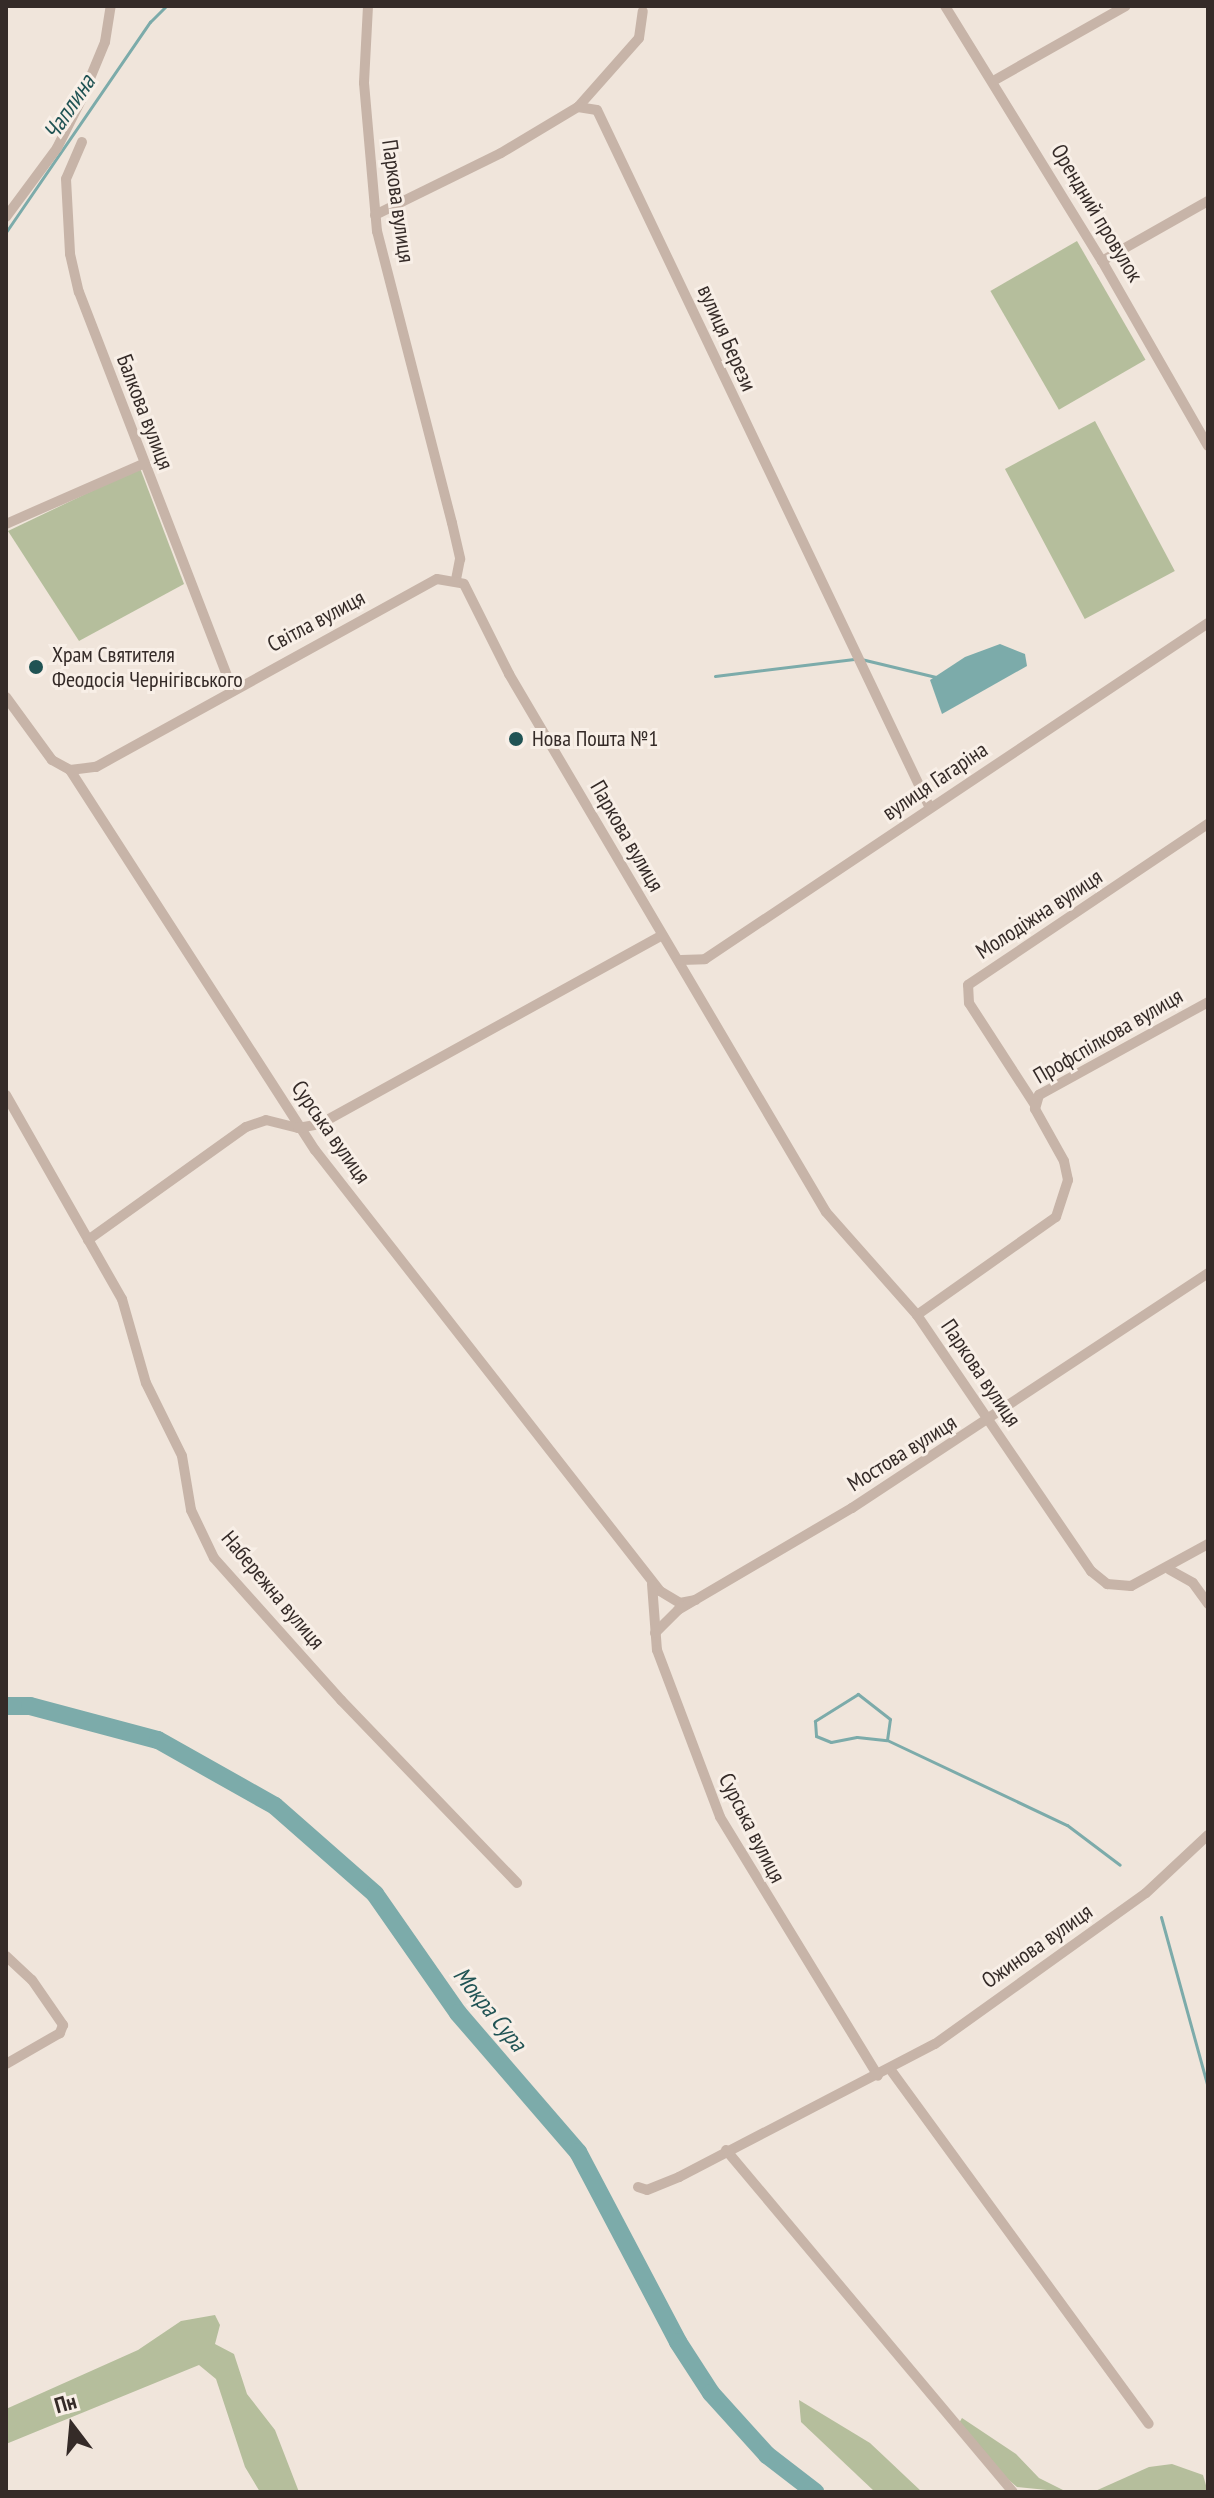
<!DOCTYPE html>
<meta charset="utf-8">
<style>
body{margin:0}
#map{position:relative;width:1214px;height:2498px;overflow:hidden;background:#f0e5db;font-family:"PT Sans Narrow",sans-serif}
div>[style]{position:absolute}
.green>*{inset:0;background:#b5be9c;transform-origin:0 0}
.water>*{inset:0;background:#7cabaa}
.stream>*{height:3px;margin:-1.5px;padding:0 1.5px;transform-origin:1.5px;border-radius:1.5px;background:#7cabaa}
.river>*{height:18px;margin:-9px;padding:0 9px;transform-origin:9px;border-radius:9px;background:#7cabaa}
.minor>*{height:10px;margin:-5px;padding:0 5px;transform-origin:5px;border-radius:5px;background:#c7b4a8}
.dots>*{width:22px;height:22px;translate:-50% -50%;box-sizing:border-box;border:4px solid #f8efe7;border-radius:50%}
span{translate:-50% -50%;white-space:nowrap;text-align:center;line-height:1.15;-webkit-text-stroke:6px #f8efe7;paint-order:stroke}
.street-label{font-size:22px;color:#352b28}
.poi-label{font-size:22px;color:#352b28}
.left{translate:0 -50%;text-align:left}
.water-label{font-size:24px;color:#205354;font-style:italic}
.frame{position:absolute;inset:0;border:8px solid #352b28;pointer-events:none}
.north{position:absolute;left:32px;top:2386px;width:80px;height:80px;-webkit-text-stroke:6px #f8efe7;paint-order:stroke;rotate:344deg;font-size:22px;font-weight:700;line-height:32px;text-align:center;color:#352b28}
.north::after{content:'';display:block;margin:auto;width:28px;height:36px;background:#352b28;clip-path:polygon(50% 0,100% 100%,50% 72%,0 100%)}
</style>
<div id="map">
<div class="green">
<i style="left:1077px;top:241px;width:137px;height:100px;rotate:60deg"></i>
<i style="left:1095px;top:421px;width:170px;height:102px;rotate:62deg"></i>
<i style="clip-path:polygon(140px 468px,184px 584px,79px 641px,8px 531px)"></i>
<i style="clip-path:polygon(215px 2315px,220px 2325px,215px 2344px,234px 2354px,247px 2394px,275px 2430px,299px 2492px,260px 2492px,245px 2467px,216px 2379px,199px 2365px,6px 2444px,6px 2409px,138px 2350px,181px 2321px)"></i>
<i style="clip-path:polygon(799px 2400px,870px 2443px,922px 2492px,875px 2492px,801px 2422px)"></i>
<i style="clip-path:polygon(962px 2418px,1016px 2454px,1039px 2478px,1067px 2492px,1017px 2487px,970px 2447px,956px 2428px)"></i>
<i style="clip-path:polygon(1172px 2464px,1203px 2475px,1208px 2492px,1093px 2492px,1149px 2467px)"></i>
</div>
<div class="water">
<i style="clip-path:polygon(1000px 644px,1025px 654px,1027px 666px,942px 714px,930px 680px,965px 657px)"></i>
</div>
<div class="stream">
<i style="left:6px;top:232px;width:255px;rotate:-55.6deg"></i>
<i style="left:150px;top:22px;width:23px;rotate:-45deg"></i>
<i style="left:861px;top:659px;width:77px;rotate:13.5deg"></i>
<i style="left:715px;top:676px;width:140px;rotate:-7deg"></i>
<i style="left:887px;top:1740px;width:21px;rotate:-82deg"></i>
<i style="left:890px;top:1719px;width:41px;rotate:-142deg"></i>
<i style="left:858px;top:1694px;width:51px;rotate:147.9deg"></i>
<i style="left:815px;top:1721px;width:15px;rotate:86deg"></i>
<i style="left:816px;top:1736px;width:16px;rotate:22deg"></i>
<i style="left:831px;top:1742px;width:26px;rotate:-11deg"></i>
<i style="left:857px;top:1737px;width:30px;rotate:6deg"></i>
<i style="left:887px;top:1740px;width:199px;rotate:25.3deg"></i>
<i style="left:1067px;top:1825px;width:66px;rotate:37deg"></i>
<i style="left:1161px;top:1917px;width:177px;rotate:74.6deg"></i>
</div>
<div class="river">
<i style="left:6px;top:1706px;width:24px"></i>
<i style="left:30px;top:1706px;width:132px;rotate:14.9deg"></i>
<i style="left:158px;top:1740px;width:134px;rotate:29.4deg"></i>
<i style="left:275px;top:1806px;width:133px;rotate:41.3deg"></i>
<i style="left:375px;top:1894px;width:145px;rotate:55.1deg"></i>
<i style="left:458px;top:2013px;width:184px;rotate:49.2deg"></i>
<i style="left:578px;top:2152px;width:215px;rotate:62.2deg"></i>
<i style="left:678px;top:2342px;width:61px;rotate:57.1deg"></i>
<i style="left:711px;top:2393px;width:84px;rotate:47.9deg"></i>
<i style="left:767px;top:2455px;width:61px;rotate:37.6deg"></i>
</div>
<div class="minor">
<i style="left:368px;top:6px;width:77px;rotate:93deg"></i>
<i style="left:364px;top:83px;width:149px;rotate:85deg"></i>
<i style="left:377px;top:231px;width:301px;rotate:75.6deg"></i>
<i style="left:452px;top:523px;width:37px;rotate:77deg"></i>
<i style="left:460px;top:559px;width:20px;rotate:101deg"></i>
<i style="left:945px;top:6px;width:299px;rotate:58.4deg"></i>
<i style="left:1102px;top:261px;width:213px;rotate:60.2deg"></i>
<i style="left:995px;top:80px;width:150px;rotate:-29.5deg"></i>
<i style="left:578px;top:107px;width:92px;rotate:-48.5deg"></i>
<i style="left:639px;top:38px;width:27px;rotate:-82deg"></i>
<i style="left:82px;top:142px;width:40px;rotate:113.4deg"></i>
<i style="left:66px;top:179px;width:75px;rotate:86.9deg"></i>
<i style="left:70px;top:254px;width:39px;rotate:77deg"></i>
<i style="left:79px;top:292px;width:425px;rotate:68.9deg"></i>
<i style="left:375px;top:215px;width:140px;rotate:-26.2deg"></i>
<i style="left:501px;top:153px;width:90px;rotate:-30.9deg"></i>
<i style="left:578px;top:107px;width:19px;rotate:9deg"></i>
<i style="left:597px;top:110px;width:773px;rotate:64.5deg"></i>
<i style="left:6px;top:217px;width:86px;rotate:-53.5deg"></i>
<i style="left:57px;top:148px;width:54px;rotate:-63.4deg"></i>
<i style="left:81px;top:100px;width:63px;rotate:-67.5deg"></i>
<i style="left:105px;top:42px;width:36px;rotate:-81deg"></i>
<i style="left:1102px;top:261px;width:122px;rotate:-29.5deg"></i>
<i style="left:6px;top:524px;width:150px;rotate:-23.7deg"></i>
<i style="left:6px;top:697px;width:78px;rotate:53.9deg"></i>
<i style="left:52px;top:760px;width:21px;rotate:29deg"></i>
<i style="left:70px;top:770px;width:452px;rotate:57.2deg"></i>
<i style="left:315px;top:1150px;width:560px;rotate:51.96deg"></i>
<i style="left:660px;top:1591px;width:23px;rotate:31deg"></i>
<i style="left:680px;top:1603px;width:16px;rotate:-11deg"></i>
<i style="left:70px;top:770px;width:26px;rotate:-7deg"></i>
<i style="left:96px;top:767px;width:389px;rotate:-28.9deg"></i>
<i style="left:437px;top:579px;width:27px;rotate:10deg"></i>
<i style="left:464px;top:584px;width:101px;rotate:63.4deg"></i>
<i style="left:509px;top:674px;width:624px;rotate:59.49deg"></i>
<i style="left:826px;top:1212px;width:137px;rotate:48.5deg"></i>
<i style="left:917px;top:1315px;width:310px;rotate:55.8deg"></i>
<i style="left:1091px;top:1571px;width:21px;rotate:39deg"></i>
<i style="left:1107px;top:1584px;width:24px;rotate:5deg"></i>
<i style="left:1131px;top:1586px;width:88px;rotate:-28.6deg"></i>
<i style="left:681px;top:960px;width:24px;rotate:-2deg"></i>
<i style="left:705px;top:959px;width:605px;rotate:-33.74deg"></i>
<i style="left:6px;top:1095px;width:235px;rotate:60.4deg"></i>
<i style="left:122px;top:1299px;width:87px;rotate:74.1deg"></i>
<i style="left:146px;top:1383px;width:81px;rotate:63.7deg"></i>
<i style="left:182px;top:1456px;width:55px;rotate:80.5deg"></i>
<i style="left:191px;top:1510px;width:53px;rotate:64.4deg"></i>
<i style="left:214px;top:1558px;width:191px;rotate:48.2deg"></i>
<i style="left:341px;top:1700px;width:254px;rotate:46.1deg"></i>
<i style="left:1035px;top:1105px;width:121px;rotate:-122.9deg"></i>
<i style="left:969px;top:1003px;width:18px;rotate:-93deg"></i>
<i style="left:968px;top:985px;width:289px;rotate:-33.9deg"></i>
<i style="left:88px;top:1240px;width:194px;rotate:-35.6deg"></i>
<i style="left:246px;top:1127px;width:21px;rotate:-19deg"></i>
<i style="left:266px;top:1120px;width:33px;rotate:14deg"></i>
<i style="left:298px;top:1128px;width:22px;rotate:-10deg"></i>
<i style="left:320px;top:1124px;width:391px;rotate:-28.9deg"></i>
<i style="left:917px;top:1315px;width:170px;rotate:-35.2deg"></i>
<i style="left:1056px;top:1217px;width:39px;rotate:-72deg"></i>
<i style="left:1068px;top:1180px;width:19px;rotate:-102deg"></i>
<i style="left:1064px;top:1161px;width:60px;rotate:-119.1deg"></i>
<i style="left:1035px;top:1109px;width:15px;rotate:-74deg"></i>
<i style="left:1039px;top:1095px;width:193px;rotate:-28.8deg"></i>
<i style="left:1170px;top:1570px;width:26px;rotate:29deg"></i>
<i style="left:1193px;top:1583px;width:26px;rotate:54deg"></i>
<i style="left:652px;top:1584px;width:66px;rotate:85.7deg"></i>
<i style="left:657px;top:1650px;width:178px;rotate:69.3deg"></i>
<i style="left:720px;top:1817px;width:303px;rotate:58.6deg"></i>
<i style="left:655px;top:1633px;width:33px;rotate:-45deg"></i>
<i style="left:678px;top:1610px;width:202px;rotate:-30.4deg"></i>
<i style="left:852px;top:1508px;width:427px;rotate:-33.4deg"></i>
<i style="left:6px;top:1956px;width:35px;rotate:43deg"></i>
<i style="left:32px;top:1980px;width:55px;rotate:55.4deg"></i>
<i style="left:63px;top:2025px;width:9px;rotate:111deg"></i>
<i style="left:60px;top:2033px;width:62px;rotate:150.1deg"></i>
<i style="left:890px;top:2069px;width:439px;rotate:53.9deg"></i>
<i style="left:726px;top:2150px;width:446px;rotate:50deg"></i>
<i style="left:638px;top:2187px;width:9px;rotate:18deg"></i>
<i style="left:647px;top:2190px;width:35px;rotate:-22deg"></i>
<i style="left:679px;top:2177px;width:288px;rotate:-27.5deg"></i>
<i style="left:935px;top:2044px;width:259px;rotate:-35.6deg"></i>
<i style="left:1146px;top:1893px;width:85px;rotate:-43.1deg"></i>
</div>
<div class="dots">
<i style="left:36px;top:667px;background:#205354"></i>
<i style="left:516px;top:739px;background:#205354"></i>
</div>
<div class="street-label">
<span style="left:398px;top:201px;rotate:82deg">Паркова вулиця</span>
<span style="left:1097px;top:213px;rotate:59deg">Орендний провулок</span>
<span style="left:727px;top:338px;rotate:66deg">вулиця Берези</span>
<span style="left:145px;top:412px;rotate:69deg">Балкова вулиця</span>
<span style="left:316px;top:621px;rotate:-28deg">Світла вулиця</span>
<span style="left:935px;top:781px;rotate:-34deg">вулиця Гагаріна</span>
<span style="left:627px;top:836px;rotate:60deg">Паркова вулиця</span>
<span style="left:1039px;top:914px;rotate:-33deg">Молодіжна вулиця</span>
<span style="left:1108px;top:1036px;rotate:-30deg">Профспілкова вулиця</span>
<span style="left:331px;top:1132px;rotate:55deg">Сурська вулиця</span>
<span style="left:981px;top:1373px;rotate:56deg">Паркова вулиця</span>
<span style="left:902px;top:1453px;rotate:-32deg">Мостова вулиця</span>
<span style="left:273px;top:1590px;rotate:50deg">Набережна вулиця</span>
<span style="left:752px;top:1828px;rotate:63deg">Сурська вулиця</span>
<span style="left:1037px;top:1946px;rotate:-35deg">Ожинова вулиця</span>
</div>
<div class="poi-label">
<span class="left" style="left:52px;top:667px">Храм Святителя<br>Феодосія Чернігівського</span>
<span class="left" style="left:532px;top:739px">Нова Пошта №1</span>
</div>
<div class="water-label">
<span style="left:69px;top:107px;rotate:-56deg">Чаплина</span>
<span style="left:490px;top:2009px;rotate:51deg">Мокра Сура</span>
</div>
<div class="frame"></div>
<div class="north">Пн</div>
</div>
